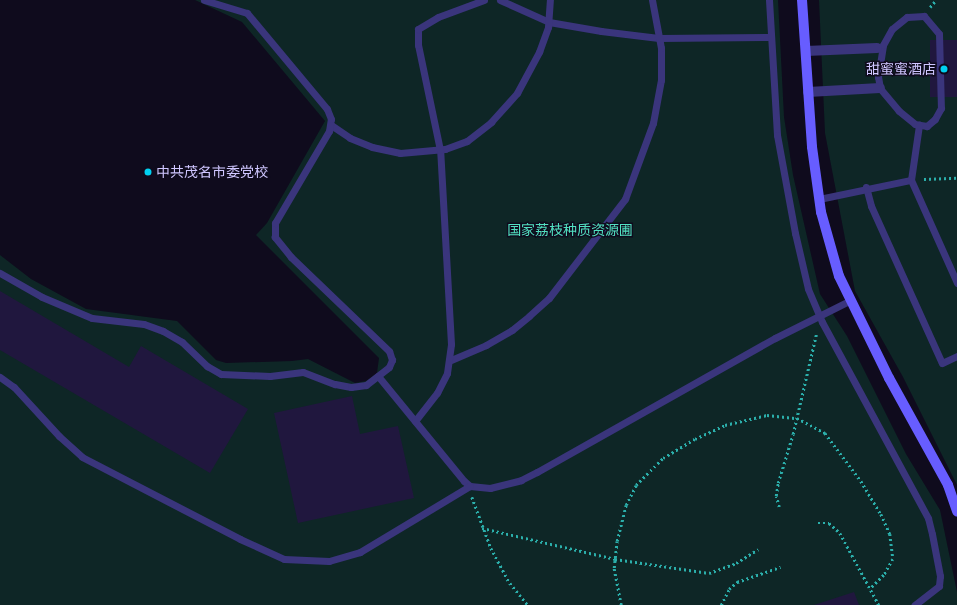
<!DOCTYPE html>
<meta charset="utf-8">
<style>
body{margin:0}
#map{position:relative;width:957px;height:605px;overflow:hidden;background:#0f0b1d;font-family:Jost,"Noto Sans SC",sans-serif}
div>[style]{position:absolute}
.green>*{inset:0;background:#0e2626}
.building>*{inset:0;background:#20173e;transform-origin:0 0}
.path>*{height:2.5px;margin-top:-1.25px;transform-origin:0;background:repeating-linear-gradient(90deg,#2bafab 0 2px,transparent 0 5px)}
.service>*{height:7px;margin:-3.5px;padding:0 3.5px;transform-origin:3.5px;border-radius:3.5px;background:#3a357c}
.pedestrian>*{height:10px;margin:-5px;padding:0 5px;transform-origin:5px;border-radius:5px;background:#3a357c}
.secondary>*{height:10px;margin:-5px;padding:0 5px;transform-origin:5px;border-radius:5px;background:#675dff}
.dots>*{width:11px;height:11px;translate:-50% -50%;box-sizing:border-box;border:2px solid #0f0b1d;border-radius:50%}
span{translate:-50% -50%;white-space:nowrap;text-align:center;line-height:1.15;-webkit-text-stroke:3px #0f0b1d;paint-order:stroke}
.poi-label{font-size:14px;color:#cfc6ff}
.right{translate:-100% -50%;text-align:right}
.left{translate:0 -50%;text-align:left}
.park-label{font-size:14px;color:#52e0c1}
</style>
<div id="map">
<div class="green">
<i style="clip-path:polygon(195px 0,778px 0,784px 117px,793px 175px,820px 294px,847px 336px,906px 454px,940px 510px,957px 592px,957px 605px,0 605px,0 255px,31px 279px,86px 309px,177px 321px,216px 360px,226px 363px,292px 361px,308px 359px,355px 383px,366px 381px,377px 373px,379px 358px,256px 235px,267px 223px,325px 121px,242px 22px)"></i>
<i style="clip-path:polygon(819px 0,957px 0,957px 485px,903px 377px,855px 291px,825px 133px)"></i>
</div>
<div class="building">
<i style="left:930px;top:40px;width:27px;height:57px"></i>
<i style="clip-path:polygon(0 291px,129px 367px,141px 346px,248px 409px,210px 473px,0 350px)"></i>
<i style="clip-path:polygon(352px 396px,360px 434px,398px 426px,414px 498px,298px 523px,274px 413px)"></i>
<i style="clip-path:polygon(854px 592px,859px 605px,814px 605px)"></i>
</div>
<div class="path">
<i style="left:930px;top:7px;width:9px;rotate:-49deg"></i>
<i style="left:924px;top:179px;width:33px;rotate:-2deg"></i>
<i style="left:472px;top:497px;width:54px;rotate:69.6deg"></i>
<i style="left:491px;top:548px;width:40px;rotate:62deg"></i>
<i style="left:510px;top:583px;width:28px;rotate:51deg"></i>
<i style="left:779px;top:507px;width:11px;rotate:-105deg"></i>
<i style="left:776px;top:496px;width:13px;rotate:-81deg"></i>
<i style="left:778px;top:483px;width:51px;rotate:-73deg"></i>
<i style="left:793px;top:434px;width:102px;rotate:-76.9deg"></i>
<i style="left:818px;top:523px;width:11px"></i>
<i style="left:829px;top:523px;width:15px;rotate:42deg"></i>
<i style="left:840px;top:533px;width:82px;rotate:61.6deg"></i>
<i style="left:482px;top:528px;width:137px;rotate:13.1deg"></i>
<i style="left:615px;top:559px;width:95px;rotate:8.5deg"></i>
<i style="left:709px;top:573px;width:29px;rotate:-20deg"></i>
<i style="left:736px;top:563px;width:26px;rotate:-32deg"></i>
<i style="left:621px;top:605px;width:38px;rotate:-101deg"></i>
<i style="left:614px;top:568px;width:27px;rotate:-84deg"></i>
<i style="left:617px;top:541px;width:37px;rotate:-76deg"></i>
<i style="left:626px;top:505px;width:22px;rotate:-63deg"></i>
<i style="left:636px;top:485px;width:38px;rotate:-45deg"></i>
<i style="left:663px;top:458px;width:37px;rotate:-31deg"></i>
<i style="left:695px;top:439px;width:33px;rotate:-25deg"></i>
<i style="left:725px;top:425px;width:43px;rotate:-13.4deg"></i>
<i style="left:767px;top:415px;width:30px;rotate:6deg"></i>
<i style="left:797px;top:418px;width:32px;rotate:28deg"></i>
<i style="left:825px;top:433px;width:60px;rotate:53.1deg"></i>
<i style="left:861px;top:481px;width:39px;rotate:59deg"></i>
<i style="left:881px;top:514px;width:22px;rotate:66deg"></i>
<i style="left:890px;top:534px;width:25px;rotate:83deg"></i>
<i style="left:893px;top:559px;width:18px;rotate:119deg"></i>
<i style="left:884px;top:575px;width:20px;rotate:135deg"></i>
<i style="left:721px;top:605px;width:18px;rotate:-63deg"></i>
<i style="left:729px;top:589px;width:11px;rotate:-41deg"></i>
<i style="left:737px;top:582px;width:46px;rotate:-19.2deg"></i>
</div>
<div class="service">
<i style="left:500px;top:0;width:54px;rotate:24.2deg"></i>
<i style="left:549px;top:22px;width:53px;rotate:9.8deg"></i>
<i style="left:601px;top:31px;width:58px;rotate:6.9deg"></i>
<i style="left:659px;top:38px;width:112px;rotate:-0.5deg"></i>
<i style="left:769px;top:0;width:135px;rotate:86.6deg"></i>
<i style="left:777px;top:135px;width:100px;rotate:79.6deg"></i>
<i style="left:795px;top:233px;width:57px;rotate:76.9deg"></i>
<i style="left:808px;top:289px;width:36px;rotate:67deg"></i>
<i style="left:822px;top:322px;width:223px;rotate:61.6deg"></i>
<i style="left:928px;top:518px;width:16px;rotate:76deg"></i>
<i style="left:932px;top:534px;width:43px;rotate:79.2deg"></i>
<i style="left:940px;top:576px;width:10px;rotate:96deg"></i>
<i style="left:939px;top:586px;width:31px;rotate:142deg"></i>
<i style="left:924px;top:16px;width:23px;rotate:50deg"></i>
<i style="left:939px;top:34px;width:74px;rotate:88.5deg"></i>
<i style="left:941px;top:108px;width:13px;rotate:119deg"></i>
<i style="left:935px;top:119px;width:11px;rotate:139deg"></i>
<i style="left:927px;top:126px;width:12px;rotate:-171deg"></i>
<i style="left:915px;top:124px;width:21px;rotate:-141deg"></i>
<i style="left:899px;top:111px;width:30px;rotate:-130deg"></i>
<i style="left:880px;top:88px;width:11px;rotate:-100deg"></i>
<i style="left:878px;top:77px;width:32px;rotate:-81deg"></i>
<i style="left:883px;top:45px;width:18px;rotate:-61deg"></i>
<i style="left:892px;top:29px;width:19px;rotate:-39deg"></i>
<i style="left:907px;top:17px;width:17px;rotate:-3deg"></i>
<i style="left:331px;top:125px;width:23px;rotate:34deg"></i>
<i style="left:350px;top:138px;width:24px;rotate:22deg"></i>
<i style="left:372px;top:147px;width:29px;rotate:12deg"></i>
<i style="left:400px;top:153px;width:45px;rotate:-5.1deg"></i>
<i style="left:445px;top:149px;width:23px;rotate:-20deg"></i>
<i style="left:467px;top:141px;width:31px;rotate:-38deg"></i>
<i style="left:491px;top:122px;width:39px;rotate:-48deg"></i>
<i style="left:517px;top:93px;width:47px;rotate:-61.8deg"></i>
<i style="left:539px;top:52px;width:27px;rotate:-70deg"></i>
<i style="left:548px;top:27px;width:27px;rotate:-86deg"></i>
<i style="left:911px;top:180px;width:56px;rotate:-81.7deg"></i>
<i style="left:866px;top:187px;width:20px;rotate:75deg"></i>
<i style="left:871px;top:206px;width:172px;rotate:65.7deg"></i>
<i style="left:942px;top:363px;width:17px;rotate:-25deg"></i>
<i style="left:819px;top:199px;width:94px;rotate:-11.7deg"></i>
<i style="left:911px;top:180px;width:113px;rotate:65.9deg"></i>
<i style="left:0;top:273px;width:48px;rotate:29.7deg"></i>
<i style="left:42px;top:297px;width:54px;rotate:22.8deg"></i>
<i style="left:92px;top:318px;width:52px;rotate:6.6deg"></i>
<i style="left:144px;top:324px;width:20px;rotate:20deg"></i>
<i style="left:163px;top:331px;width:22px;rotate:30deg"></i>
<i style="left:182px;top:342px;width:35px;rotate:44deg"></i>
<i style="left:207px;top:366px;width:16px;rotate:30deg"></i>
<i style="left:221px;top:374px;width:49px;rotate:2.3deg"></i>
<i style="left:270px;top:376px;width:33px;rotate:-7deg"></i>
<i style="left:303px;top:372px;width:34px;rotate:21deg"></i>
<i style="left:335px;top:384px;width:16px;rotate:11deg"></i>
<i style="left:351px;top:387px;width:15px;rotate:-8deg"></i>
<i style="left:366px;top:385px;width:29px;rotate:-38deg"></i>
<i style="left:389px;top:367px;width:8px;rotate:-67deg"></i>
<i style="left:392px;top:360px;width:9px;rotate:-108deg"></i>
<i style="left:389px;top:351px;width:136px;rotate:-136.2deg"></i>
<i style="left:291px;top:257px;width:26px;rotate:-129deg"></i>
<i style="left:275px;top:237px;width:14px;rotate:-90deg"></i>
<i style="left:275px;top:223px;width:107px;rotate:-59.6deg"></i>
<i style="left:329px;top:131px;width:12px;rotate:-81deg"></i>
<i style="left:331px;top:119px;width:11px;rotate:-112deg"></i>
<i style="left:327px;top:109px;width:125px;rotate:-129.8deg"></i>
<i style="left:247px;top:13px;width:45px;rotate:-163.2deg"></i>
<i style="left:451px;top:360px;width:38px;rotate:-23deg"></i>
<i style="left:486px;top:345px;width:30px;rotate:-30deg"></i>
<i style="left:512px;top:330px;width:22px;rotate:-39deg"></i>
<i style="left:529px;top:316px;width:27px;rotate:-42deg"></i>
<i style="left:549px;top:298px;width:125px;rotate:-52.5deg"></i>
<i style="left:625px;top:199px;width:81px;rotate:-69.8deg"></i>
<i style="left:653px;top:123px;width:44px;rotate:-79.5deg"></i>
<i style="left:661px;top:80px;width:32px;rotate:-90deg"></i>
<i style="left:661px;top:48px;width:49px;rotate:-100.6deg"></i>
<i style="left:378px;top:376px;width:136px;rotate:50.7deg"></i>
<i style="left:464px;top:481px;width:8px;rotate:40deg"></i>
<i style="left:470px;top:486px;width:20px;rotate:6deg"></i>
<i style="left:490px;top:488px;width:32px;rotate:-14deg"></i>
<i style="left:521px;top:480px;width:18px;rotate:-27deg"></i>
<i style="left:537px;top:472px;width:273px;rotate:-29.4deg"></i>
<i style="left:775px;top:338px;width:83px;rotate:-26.6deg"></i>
<i style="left:0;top:377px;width:17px;rotate:36deg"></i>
<i style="left:14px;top:387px;width:67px;rotate:47.4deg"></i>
<i style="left:59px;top:436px;width:31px;rotate:42deg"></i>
<i style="left:82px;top:457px;width:178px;rotate:27.4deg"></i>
<i style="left:240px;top:539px;width:48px;rotate:24.4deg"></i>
<i style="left:284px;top:559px;width:45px;rotate:2.5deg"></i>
<i style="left:329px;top:561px;width:32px;rotate:-16deg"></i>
<i style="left:360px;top:552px;width:128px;rotate:-31deg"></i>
<i style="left:415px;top:421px;width:36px;rotate:-52deg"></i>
<i style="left:437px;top:393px;width:22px;rotate:-63deg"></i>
<i style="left:447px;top:373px;width:29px;rotate:-82deg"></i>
<i style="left:451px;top:344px;width:194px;rotate:-93.2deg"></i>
<i style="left:440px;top:150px;width:107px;rotate:-101.8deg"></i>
<i style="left:418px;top:45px;width:16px;rotate:-90deg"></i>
<i style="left:418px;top:29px;width:23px;rotate:-31deg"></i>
<i style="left:438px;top:17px;width:49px;rotate:-20.3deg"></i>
</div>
<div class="pedestrian">
<i style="left:806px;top:51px;width:71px;rotate:-2.4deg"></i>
<i style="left:808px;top:92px;width:72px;rotate:-3.2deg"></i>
</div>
<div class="secondary">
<i style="left:802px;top:0;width:147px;rotate:86.1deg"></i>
<i style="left:812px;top:147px;width:66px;rotate:82.1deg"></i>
<i style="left:821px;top:212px;width:66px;rotate:74.3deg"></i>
<i style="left:839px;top:276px;width:114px;rotate:63.9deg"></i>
<i style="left:889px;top:378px;width:122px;rotate:61.1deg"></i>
<i style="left:948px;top:485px;width:28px;rotate:71deg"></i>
</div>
<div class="dots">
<i style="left:944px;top:69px;background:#00d1f1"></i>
<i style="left:148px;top:172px;background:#00d1f1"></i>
</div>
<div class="poi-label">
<span class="right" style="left:936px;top:69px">甜蜜蜜酒店</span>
<span class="left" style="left:156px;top:172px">中共茂名市委党校</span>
</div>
<div class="park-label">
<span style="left:570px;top:230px">国家荔枝种质资源圃</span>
</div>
</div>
